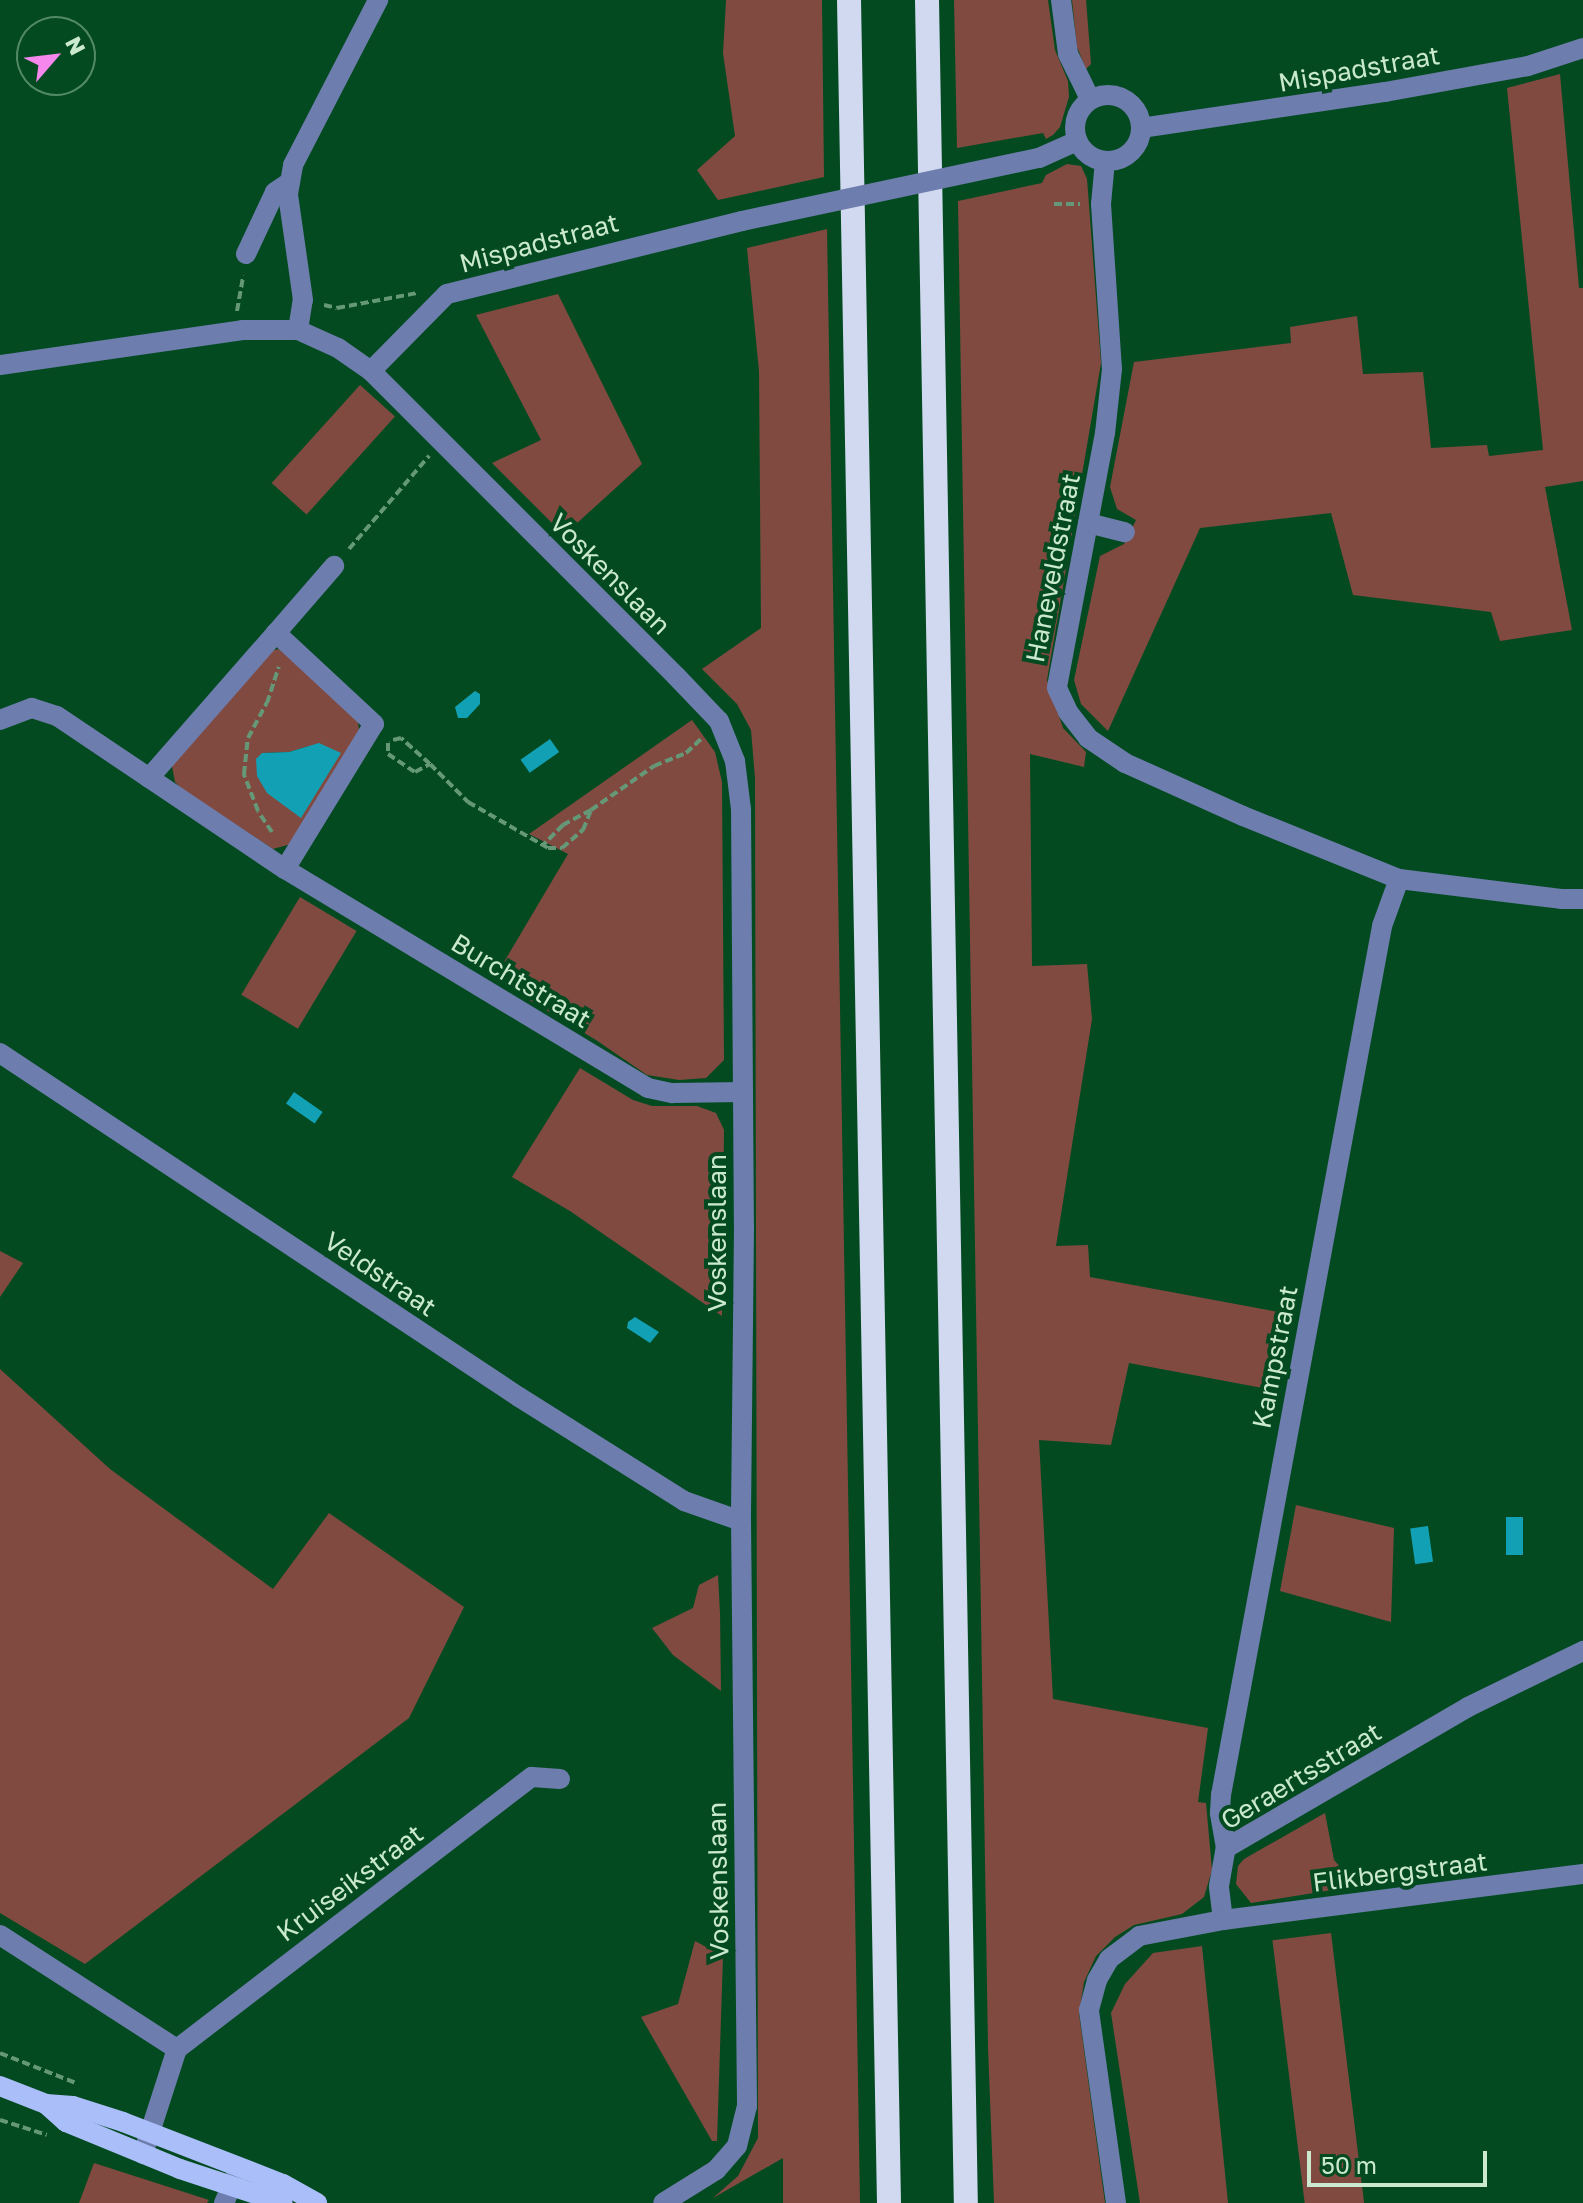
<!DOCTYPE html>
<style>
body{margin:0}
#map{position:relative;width:1583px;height:2203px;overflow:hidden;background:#044a20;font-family:"Golos Text",sans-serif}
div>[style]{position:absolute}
.green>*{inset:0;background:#814a41;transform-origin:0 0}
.water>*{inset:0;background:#12a1b4;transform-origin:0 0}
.path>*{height:4px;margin-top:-2px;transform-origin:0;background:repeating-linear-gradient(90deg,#659876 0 8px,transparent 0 12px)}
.minor>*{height:20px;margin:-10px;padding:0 10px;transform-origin:10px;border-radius:10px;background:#6d7dad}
.minor>.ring{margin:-10px;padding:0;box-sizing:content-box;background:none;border:20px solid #6d7dad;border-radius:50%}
.major>*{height:20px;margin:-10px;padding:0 10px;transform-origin:10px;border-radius:10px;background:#aabef9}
.highway>*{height:24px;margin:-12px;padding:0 12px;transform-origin:12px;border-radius:12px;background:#d1d9f1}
.minor-bridge>*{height:20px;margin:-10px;padding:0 10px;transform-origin:10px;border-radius:10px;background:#6d7dad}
span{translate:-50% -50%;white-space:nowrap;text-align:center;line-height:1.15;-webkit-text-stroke:8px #044a20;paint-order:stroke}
.street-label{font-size:26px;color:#cae9cf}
.north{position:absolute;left:16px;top:16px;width:80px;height:80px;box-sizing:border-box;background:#044a20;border:2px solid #538a66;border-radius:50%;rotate:62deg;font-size:22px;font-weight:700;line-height:32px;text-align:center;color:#cae9cf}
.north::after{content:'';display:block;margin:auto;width:28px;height:36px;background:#f688ed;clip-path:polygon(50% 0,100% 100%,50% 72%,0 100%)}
.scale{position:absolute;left:1307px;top:2151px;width:180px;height:36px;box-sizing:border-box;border:4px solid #cae9cf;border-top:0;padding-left:10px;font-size:24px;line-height:28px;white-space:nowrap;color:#cae9cf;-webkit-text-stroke:6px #044a20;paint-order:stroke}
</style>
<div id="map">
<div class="green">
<i style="clip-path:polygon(726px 0,822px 0,824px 177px,718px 200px,697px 170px,735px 136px,723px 53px)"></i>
<i style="clip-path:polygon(954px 0,1048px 0,1055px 50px,1068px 81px,1069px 97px,1060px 127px,1053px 135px,1046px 139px,1043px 133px,957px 148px)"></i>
<i style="clip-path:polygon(1072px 0,1086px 0,1091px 64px,1086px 69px,1077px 47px)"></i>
<i style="clip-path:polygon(1560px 74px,1579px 288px,1583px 288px,1583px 481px,1545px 487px,1572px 630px,1500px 641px,1491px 612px,1353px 595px,1331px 513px,1200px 528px,1108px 731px,1081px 704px,1074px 680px,1100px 556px,1124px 544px,1136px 520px,1117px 509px,1110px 487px,1134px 362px,1291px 343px,1290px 327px,1357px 316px,1363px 374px,1423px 372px,1431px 448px,1487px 445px,1489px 456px,1543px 450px,1507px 88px)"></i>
<i style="clip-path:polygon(1067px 164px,1081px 166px,1087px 179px,1101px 363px,1047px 680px,1063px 728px,1086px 752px,1084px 767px,1030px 754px,1032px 966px,1087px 964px,1092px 1019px,1056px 1246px,1088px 1245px,1090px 1277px,1289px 1314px,1273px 1390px,1129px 1363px,1111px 1445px,1039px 1440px,1053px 1699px,1208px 1728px,1198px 1802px,1206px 1803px,1212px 1870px,1204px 1897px,1182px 1914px,1134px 1925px,1115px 1937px,1096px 1956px,1084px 1982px,1079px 2014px,1105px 2203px,994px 2203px,988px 2047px,958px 201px,1042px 183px,1046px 175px)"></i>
<i style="clip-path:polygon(827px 229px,860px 2203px,783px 2203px,783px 2158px,713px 2198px,738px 2176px,758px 2138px,755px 778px,751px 730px,737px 704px,702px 669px,761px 628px,759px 371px,747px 248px)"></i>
<i style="clip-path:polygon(558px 294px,642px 464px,564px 535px,492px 463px,541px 440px,476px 315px)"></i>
<i style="left:360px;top:385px;width:47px;height:132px;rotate:42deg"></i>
<i style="clip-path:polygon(evenodd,279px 649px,358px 720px,359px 732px,291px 844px,273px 849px,184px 791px,175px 782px,172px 766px,270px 651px,279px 649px,309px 746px,257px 776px,262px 753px,289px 752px,309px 746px)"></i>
<i style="clip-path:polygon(692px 720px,715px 752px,722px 782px,724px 1060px,706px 1078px,679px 1080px,647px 1075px,596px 1040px,494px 979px,568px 854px,529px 834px)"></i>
<i style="left:300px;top:897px;width:66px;height:114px;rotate:31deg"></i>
<i style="clip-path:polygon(580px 1068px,633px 1100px,652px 1106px,697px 1106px,716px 1113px,724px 1130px,722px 1316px,570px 1211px,512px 1177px)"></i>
<i style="clip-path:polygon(0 1251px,23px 1263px,0 1297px)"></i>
<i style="clip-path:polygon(0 1369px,110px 1469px,273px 1589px,329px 1513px,464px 1607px,409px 1718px,85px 1964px,0 1913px)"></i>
<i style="clip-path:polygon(1296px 1505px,1394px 1528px,1391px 1622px,1280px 1591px)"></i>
<i style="clip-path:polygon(718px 1575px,720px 1613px,721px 1691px,673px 1655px,652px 1628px,693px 1608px,699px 1585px)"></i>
<i style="clip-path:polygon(1325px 1813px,1334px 1860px,1357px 1886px,1251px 1903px,1236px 1884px,1238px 1866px,1244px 1859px)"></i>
<i style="left:1331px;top:1933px;width:272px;height:59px;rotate:83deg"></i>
<i style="clip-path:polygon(695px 1941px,723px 1956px,717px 2141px,712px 2141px,641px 2017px,678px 2004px)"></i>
<i style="clip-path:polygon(1202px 1946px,1228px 2203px,1140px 2203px,1111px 2013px,1125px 1984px,1153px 1953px)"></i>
<i style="clip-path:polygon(94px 2163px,209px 2200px,207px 2203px,79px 2203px)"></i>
</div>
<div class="water">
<i style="clip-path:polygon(475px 691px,480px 694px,480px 704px,467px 718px,458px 718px,455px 707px)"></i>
<i style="left:550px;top:739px;width:16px;height:36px;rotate:55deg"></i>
<i style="clip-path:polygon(319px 743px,341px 753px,301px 818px,267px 793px,257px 776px,256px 759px,262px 753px,289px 752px)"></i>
<i style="left:294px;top:1092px;width:35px;height:14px;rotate:35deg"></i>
<i style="clip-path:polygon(635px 1317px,659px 1332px,650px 1343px,627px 1328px,628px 1322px)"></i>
<i style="left:1506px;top:1517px;width:17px;height:38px"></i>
<i style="left:1428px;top:1526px;width:36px;height:18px;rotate:82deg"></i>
</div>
<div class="path">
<i style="left:1054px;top:204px;width:26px"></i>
<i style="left:324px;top:305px;width:13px;rotate:13deg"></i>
<i style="left:337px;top:308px;width:81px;rotate:-10.6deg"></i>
<i style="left:237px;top:311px;width:36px;rotate:-80deg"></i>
<i style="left:349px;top:549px;width:123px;rotate:-49.3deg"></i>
<i style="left:388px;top:743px;width:11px;rotate:90deg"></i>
<i style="left:388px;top:754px;width:32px;rotate:34deg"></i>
<i style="left:415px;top:772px;width:17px;rotate:-28deg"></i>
<i style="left:430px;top:764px;width:39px;rotate:-138deg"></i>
<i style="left:401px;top:738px;width:12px;rotate:166deg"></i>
<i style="left:430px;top:764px;width:54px;rotate:45deg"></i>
<i style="left:468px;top:802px;width:92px;rotate:29.9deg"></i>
<i style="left:548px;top:848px;width:14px"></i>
<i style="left:562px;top:848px;width:28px;rotate:-41deg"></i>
<i style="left:583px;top:830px;width:22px;rotate:-68deg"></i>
<i style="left:591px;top:810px;width:32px;rotate:152deg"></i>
<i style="left:563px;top:825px;width:28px;rotate:135deg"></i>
<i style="left:591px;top:810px;width:77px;rotate:-34.9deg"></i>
<i style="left:654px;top:766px;width:35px;rotate:-22deg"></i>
<i style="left:686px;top:753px;width:22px;rotate:-43deg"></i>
<i style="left:272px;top:832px;width:25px;rotate:-124deg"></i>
<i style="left:258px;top:811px;width:40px;rotate:-111deg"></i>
<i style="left:244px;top:774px;width:36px;rotate:-84deg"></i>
<i style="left:248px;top:738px;width:40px;rotate:-62deg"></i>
<i style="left:267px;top:703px;width:38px;rotate:-72deg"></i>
<i style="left:0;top:2053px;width:82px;rotate:21.5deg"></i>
<i style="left:0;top:2120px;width:49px;rotate:17.7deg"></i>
</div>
<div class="minor">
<i style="left:1061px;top:0;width:54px;rotate:82.6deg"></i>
<i style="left:1068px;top:54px;width:50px;rotate:63.9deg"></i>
<i class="ring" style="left:1075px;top:95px;width:46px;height:46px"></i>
<i style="left:1141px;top:128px;width:247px;rotate:-8.4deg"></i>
<i style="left:1385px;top:92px;width:145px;rotate:-10.3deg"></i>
<i style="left:1528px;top:66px;width:58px;rotate:-18.1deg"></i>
<i style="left:1039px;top:158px;width:42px;rotate:-24.1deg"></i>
<i style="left:1105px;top:161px;width:43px;rotate:95.3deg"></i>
<i style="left:1101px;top:204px;width:165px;rotate:86.2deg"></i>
<i style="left:1112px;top:369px;width:64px;rotate:96.2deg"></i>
<i style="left:1105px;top:433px;width:259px;rotate:100.7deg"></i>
<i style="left:1057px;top:688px;width:26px;rotate:65deg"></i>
<i style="left:1068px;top:712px;width:33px;rotate:52deg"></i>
<i style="left:1088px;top:738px;width:45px;rotate:34deg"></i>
<i style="left:1125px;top:763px;width:129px;rotate:24.2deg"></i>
<i style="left:1243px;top:816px;width:168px;rotate:22deg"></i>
<i style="left:1399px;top:879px;width:163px;rotate:7deg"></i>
<i style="left:1561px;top:899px;width:22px"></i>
<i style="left:246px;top:254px;width:68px;rotate:-64.9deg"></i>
<i style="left:275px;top:192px;width:18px;rotate:-34deg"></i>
<i style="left:298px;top:330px;width:30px;rotate:-81deg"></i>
<i style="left:303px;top:300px;width:107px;rotate:-98.1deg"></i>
<i style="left:288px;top:194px;width:29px;rotate:-80deg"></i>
<i style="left:293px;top:165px;width:186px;rotate:-62.7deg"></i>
<i style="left:0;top:365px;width:245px;rotate:-8.2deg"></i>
<i style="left:242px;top:330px;width:56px"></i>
<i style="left:298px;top:330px;width:44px;rotate:24.2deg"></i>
<i style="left:338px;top:348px;width:40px;rotate:34.9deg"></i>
<i style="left:371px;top:371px;width:431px;rotate:45deg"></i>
<i style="left:676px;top:676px;width:62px;rotate:46.3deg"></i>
<i style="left:719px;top:721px;width:43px;rotate:68.2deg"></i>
<i style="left:735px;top:761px;width:48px;rotate:82.9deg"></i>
<i style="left:741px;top:809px;width:418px;rotate:89.6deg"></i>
<i style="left:744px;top:1227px;width:294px;rotate:90.6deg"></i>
<i style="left:741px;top:1521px;width:585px;rotate:89.41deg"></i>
<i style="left:747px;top:2106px;width:41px;rotate:104deg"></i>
<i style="left:737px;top:2146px;width:32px;rotate:131deg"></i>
<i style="left:716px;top:2170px;width:62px;rotate:148.1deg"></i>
<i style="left:371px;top:371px;width:108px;rotate:-45.4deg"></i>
<i style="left:447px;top:294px;width:304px;rotate:-13.9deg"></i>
<i style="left:1088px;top:523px;width:38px;rotate:14deg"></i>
<i style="left:0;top:720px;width:34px;rotate:-21deg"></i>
<i style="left:32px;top:708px;width:26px;rotate:18deg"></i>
<i style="left:57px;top:716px;width:275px;rotate:33.9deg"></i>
<i style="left:285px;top:869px;width:424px;rotate:31.1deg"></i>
<i style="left:648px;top:1088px;width:25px;rotate:12deg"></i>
<i style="left:672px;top:1093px;width:71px;rotate:-0.8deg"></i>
<i style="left:149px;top:778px;width:193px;rotate:-48.8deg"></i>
<i style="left:285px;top:869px;width:170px;rotate:-58.5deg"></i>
<i style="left:374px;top:724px;width:134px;rotate:-137.1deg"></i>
<i style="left:276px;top:633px;width:89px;rotate:-49.1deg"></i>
<i style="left:0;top:1053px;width:623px;rotate:33.54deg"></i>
<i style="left:519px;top:1397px;width:195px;rotate:32.2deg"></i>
<i style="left:684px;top:1501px;width:60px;rotate:19.3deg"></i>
<i style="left:1226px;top:1848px;width:280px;rotate:-30.2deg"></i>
<i style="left:1468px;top:1707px;width:128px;rotate:-26deg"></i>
<i style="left:1223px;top:1920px;width:34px;rotate:-97deg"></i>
<i style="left:1219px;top:1886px;width:39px;rotate:-80deg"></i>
<i style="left:1226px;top:1848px;width:36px;rotate:-100deg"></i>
<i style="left:1220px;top:1813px;width:18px;rotate:-87deg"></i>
<i style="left:1221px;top:1795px;width:884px;rotate:-79.5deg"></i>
<i style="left:1382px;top:926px;width:50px;rotate:-70.1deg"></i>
<i style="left:0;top:1935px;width:211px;rotate:32.8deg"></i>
<i style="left:177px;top:2049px;width:447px;rotate:-37.5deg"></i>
<i style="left:532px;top:1777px;width:28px;rotate:4deg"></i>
<i style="left:143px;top:2154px;width:110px;rotate:-72.1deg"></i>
<i style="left:224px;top:2203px;width:35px;rotate:-66deg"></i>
<i style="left:1116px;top:2203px;width:195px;rotate:-98deg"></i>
<i style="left:1089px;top:2010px;width:31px;rotate:-75deg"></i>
<i style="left:1097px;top:1980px;width:24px;rotate:-60deg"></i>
<i style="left:1109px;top:1959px;width:38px;rotate:-37deg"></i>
<i style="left:1139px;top:1936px;width:86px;rotate:-10.8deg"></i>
<i style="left:1223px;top:1920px;width:363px;rotate:-7.3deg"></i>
</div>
<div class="major">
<i style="left:0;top:2086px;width:49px;rotate:21.4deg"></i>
<i style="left:46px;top:2104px;width:27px;rotate:4deg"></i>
<i style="left:73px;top:2106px;width:52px;rotate:17.7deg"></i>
<i style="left:123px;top:2122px;width:172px;rotate:21.2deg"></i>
<i style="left:283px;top:2184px;width:39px;rotate:29deg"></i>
<i style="left:46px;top:2104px;width:27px;rotate:42deg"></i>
<i style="left:66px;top:2122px;width:123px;rotate:22.4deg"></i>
<i style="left:180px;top:2169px;width:108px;rotate:18.3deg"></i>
</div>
<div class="highway">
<i style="left:849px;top:0;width:2203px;rotate:88.96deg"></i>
<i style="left:927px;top:0;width:2203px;rotate:88.99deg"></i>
</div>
<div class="minor-bridge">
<i style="left:742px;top:221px;width:304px;rotate:-12deg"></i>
</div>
<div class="street-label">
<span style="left:1359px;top:69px;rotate:-10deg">Mispadstraat</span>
<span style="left:539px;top:243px;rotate:-15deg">Mispadstraat</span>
<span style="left:1053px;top:568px;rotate:-79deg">Haneveldstraat</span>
<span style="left:610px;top:574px;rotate:45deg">Voskenslaan</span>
<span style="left:521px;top:981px;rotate:31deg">Burchtstraat</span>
<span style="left:717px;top:1233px;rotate:-90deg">Voskenslaan</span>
<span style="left:380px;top:1274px;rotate:34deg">Veldstraat</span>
<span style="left:1275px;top:1357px;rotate:-79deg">Kampstraat</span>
<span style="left:1301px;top:1776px;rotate:-31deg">Geraertsstraat</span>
<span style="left:1400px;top:1872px;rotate:-7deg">Flikbergstraat</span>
<span style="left:718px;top:1881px;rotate:-91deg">Voskenslaan</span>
<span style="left:350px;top:1883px;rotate:-37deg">Kruiseikstraat</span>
</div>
<div class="north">N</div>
<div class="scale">50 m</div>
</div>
